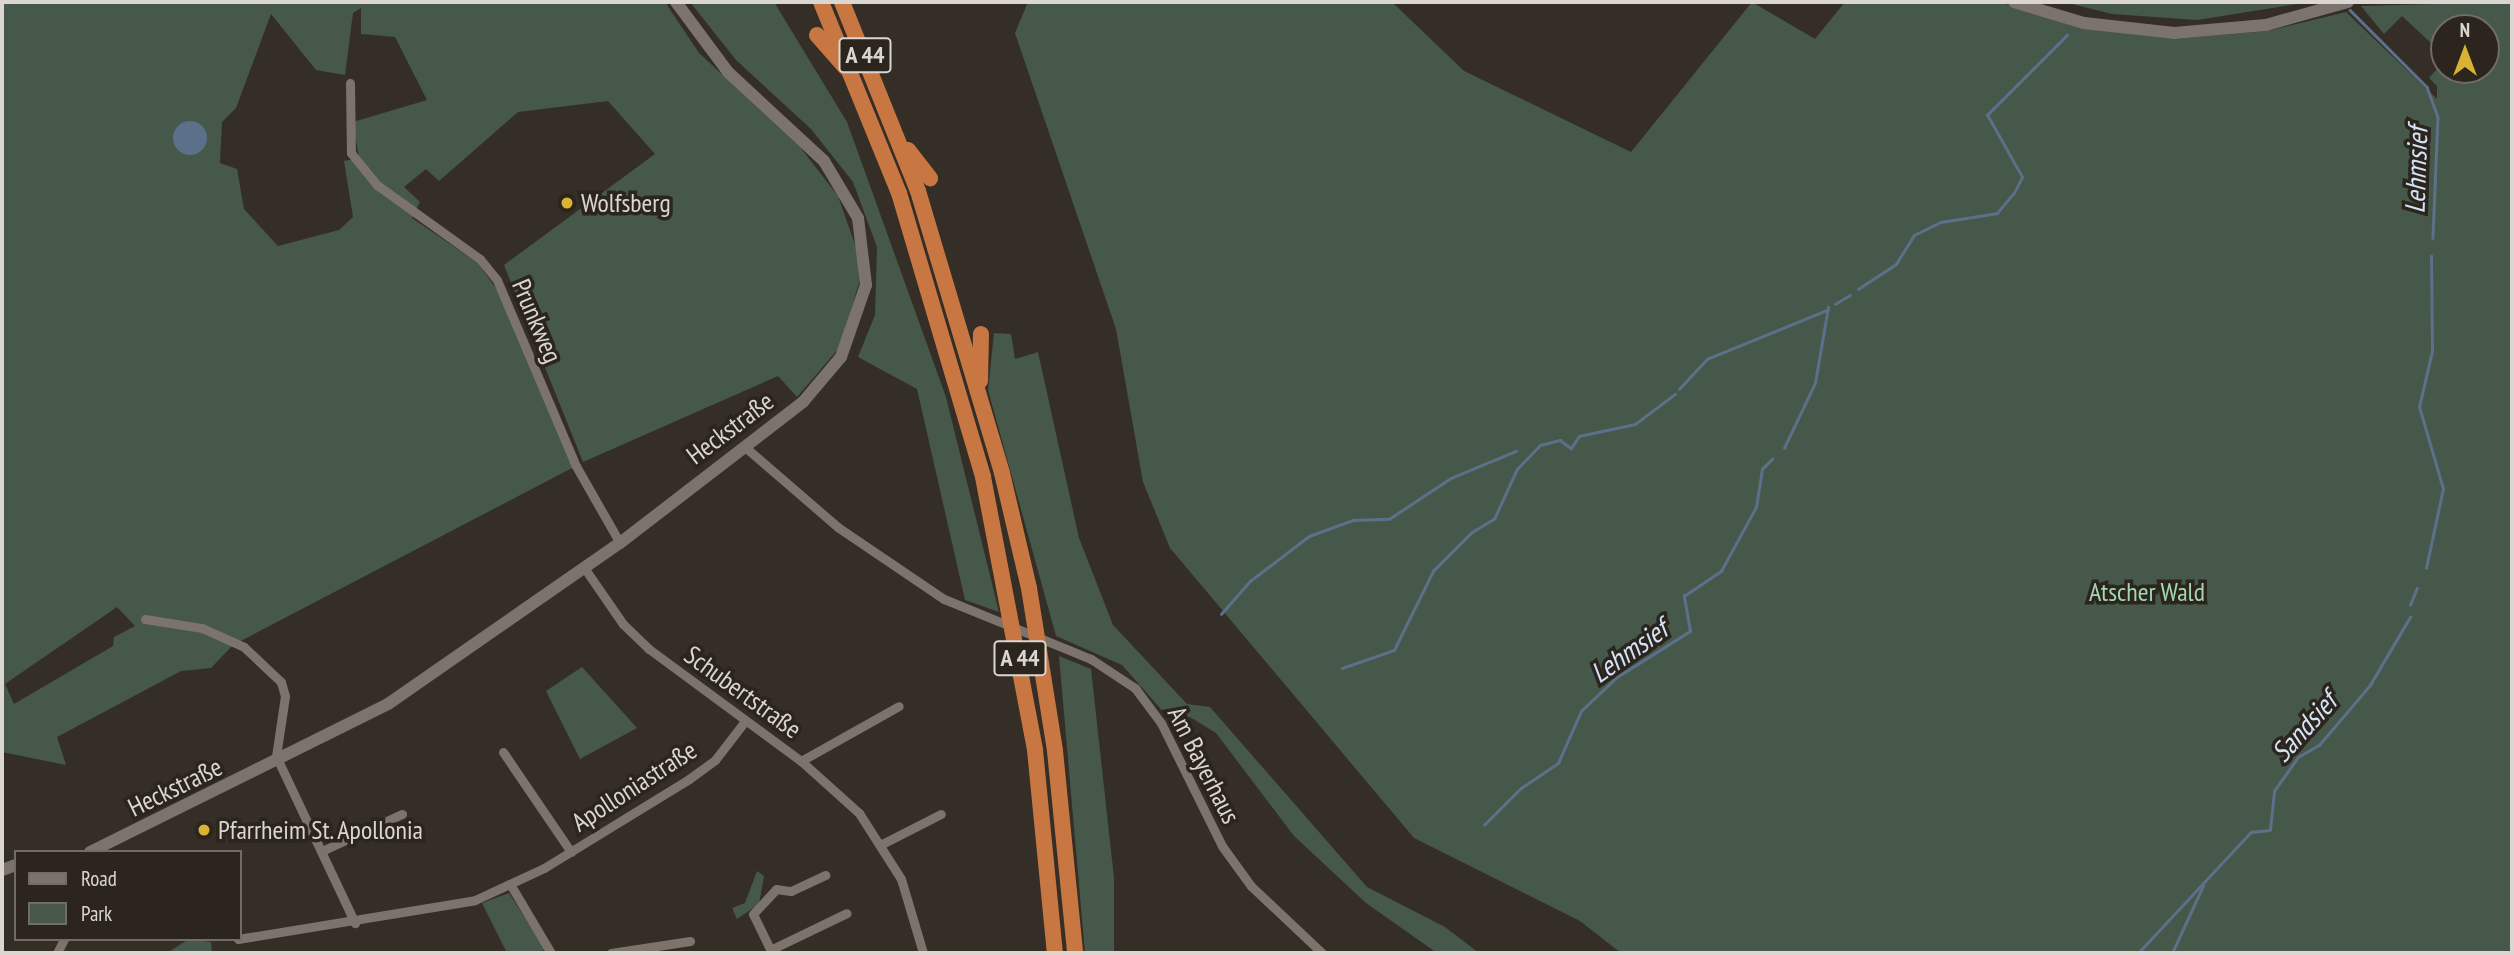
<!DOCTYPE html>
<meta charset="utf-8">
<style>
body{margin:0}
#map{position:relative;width:2514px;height:955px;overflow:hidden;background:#352e27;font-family:"PT Sans Narrow",sans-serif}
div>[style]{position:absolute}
.green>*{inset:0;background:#45584a}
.water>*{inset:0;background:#5c7089}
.round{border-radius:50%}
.stream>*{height:2.5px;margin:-1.25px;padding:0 1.25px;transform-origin:1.25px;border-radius:1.25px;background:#5c7089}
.street>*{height:9px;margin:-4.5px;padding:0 4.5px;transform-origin:4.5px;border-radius:4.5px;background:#7c746c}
.secondary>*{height:12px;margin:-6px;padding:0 6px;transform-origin:6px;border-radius:6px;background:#7c746c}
.highway>*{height:16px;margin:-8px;padding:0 8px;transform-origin:8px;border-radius:8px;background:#c97742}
.dots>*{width:19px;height:19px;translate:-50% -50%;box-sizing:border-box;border:4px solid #2b251e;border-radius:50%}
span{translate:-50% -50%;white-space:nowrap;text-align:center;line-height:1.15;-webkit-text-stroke:7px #2b251e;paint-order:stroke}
.shield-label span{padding:2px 5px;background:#2b251e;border:2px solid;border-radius:5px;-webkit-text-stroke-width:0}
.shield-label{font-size:24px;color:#dbd6d2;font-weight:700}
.poi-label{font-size:26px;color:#dbd6d2}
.left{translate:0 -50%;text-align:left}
.street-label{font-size:26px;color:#dbd6d2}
.park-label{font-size:26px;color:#a2d7b1}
.water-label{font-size:28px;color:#d4e3f6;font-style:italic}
.frame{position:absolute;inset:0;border:4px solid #dbd6d2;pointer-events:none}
.legend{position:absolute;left:14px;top:850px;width:228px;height:91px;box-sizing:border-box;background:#2b251e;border:2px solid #716c66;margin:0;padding:9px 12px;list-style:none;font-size:21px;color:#dbd6d2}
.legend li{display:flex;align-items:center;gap:14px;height:35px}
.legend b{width:35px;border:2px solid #716c66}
.north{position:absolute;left:2430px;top:14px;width:70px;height:70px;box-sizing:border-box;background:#2b251e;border:2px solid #716c66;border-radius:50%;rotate:0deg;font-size:19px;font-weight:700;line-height:28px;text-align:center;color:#dbd6d2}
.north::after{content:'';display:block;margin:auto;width:24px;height:32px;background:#d9b334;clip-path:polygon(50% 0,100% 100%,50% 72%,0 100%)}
</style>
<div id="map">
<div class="green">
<i style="clip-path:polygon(evenodd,2px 2px,665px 2px,699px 53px,800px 147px,838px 196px,858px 253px,859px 283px,840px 347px,797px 397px,778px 376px,583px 462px,504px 265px,655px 154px,608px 101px,518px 112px,439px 181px,426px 169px,404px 187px,420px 202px,412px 218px,478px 263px,498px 291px,574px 467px,233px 645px,211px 668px,181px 671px,57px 737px,66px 765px,2px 752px,2px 2px,361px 8px,361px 34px,395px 37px,427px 100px,353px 122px,359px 158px,344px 161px,353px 217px,339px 230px,278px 246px,244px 209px,237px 169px,220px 163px,222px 122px,236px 108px,271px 14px,316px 70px,345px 75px,353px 13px,361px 8px,2px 2px,117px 607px,135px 626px,114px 637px,113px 646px,14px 704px,5px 684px,117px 607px)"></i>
<i style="clip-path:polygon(690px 2px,774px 2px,847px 122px,946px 397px,999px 612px,965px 600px,917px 389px,858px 357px,875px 315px,877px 247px,853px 182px,811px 129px,736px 60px)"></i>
<i style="clip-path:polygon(1028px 2px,1392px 2px,1464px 71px,1631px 152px,1752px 2px,1815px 39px,1845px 2px,1999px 2px,2083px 28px,2174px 39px,2267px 31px,2346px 12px,2437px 99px,2437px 86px,2429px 78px,2444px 61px,2444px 70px,2486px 70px,2486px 28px,2444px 28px,2444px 55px,2402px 16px,2384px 34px,2361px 6px,2512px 2px,2512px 953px,1621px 953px,1580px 921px,1414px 838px,1170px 548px,1143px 482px,1116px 329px,1015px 33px)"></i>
<i style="clip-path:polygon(2064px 2px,2310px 2px,2197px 20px,2112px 14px)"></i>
<i style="clip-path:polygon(994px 333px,1011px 334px,1015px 359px,1038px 352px,1079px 538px,1113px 625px,1187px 704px,1210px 707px,1367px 887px,1445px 927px,1479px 953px,1437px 953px,1366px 903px,1294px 836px,1216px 733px,1190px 717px,1175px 725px,1122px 665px,1056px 636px,988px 390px)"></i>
<i style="clip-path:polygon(1059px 656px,1091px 669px,1114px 878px,1114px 953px,1085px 953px)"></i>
<i style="clip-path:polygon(582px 667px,637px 728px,580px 759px,546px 691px)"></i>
<i style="clip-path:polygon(757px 871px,764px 876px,759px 904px,737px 919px,732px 908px,745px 903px)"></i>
<i style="clip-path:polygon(509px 893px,545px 949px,539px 953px,507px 953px,482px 903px)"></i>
<i style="clip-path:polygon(189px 939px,211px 942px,212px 953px,167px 953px)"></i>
</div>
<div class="water">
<i class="round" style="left:173px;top:121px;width:34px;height:34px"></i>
</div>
<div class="stream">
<i style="left:2078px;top:3px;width:1px;rotate:-90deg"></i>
<i style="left:2350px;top:10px;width:109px;rotate:45deg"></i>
<i style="left:2427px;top:87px;width:32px;rotate:70deg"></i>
<i style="left:2438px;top:117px;width:121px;rotate:92.4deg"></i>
<i style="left:1858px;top:289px;width:45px;rotate:-33.3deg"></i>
<i style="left:1896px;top:264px;width:34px;rotate:-58deg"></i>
<i style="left:1914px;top:235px;width:30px;rotate:-26deg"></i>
<i style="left:1941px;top:222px;width:57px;rotate:-9.1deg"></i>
<i style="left:1997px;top:213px;width:26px;rotate:-50deg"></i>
<i style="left:2014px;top:193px;width:18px;rotate:-63deg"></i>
<i style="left:2022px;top:177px;width:71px;rotate:-119.4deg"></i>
<i style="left:1987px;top:115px;width:113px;rotate:-45deg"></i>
<i style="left:1835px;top:304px;width:17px;rotate:-31deg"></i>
<i style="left:1679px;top:389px;width:41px;rotate:-47deg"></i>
<i style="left:1707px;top:359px;width:130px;rotate:-22.2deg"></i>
<i style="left:1784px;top:448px;width:72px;rotate:-64.5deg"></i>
<i style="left:1815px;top:383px;width:77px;rotate:-80.3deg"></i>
<i style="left:2426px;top:568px;width:81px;rotate:-77.9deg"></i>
<i style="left:2443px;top:489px;width:85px;rotate:-106.3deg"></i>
<i style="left:2419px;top:407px;width:57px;rotate:-76.9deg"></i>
<i style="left:2432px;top:351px;width:95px;rotate:-90.6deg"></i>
<i style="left:2410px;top:605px;width:18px;rotate:-68deg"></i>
<i style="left:1221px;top:614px;width:44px;rotate:-48.7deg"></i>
<i style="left:1250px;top:581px;width:74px;rotate:-37.3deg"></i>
<i style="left:1309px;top:536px;width:47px;rotate:-20deg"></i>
<i style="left:1353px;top:520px;width:36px;rotate:-2deg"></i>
<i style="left:1389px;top:519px;width:74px;rotate:-33.5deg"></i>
<i style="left:1451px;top:478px;width:70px;rotate:-22.6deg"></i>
<i style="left:1342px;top:668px;width:55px;rotate:-19.1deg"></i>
<i style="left:1394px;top:650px;width:88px;rotate:-63.7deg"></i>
<i style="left:1433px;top:571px;width:55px;rotate:-45deg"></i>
<i style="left:1472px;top:532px;width:26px;rotate:-31deg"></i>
<i style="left:1494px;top:519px;width:55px;rotate:-65.3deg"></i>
<i style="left:1517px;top:469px;width:33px;rotate:-46deg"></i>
<i style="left:1540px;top:445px;width:21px;rotate:-14deg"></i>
<i style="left:1560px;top:440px;width:14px;rotate:36deg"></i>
<i style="left:1571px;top:448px;width:14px;rotate:-56deg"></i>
<i style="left:1579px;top:436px;width:57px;rotate:-12.1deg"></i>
<i style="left:1635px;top:424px;width:50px;rotate:-36.9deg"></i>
<i style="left:1484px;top:825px;width:52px;rotate:-45deg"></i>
<i style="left:1521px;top:788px;width:45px;rotate:-34deg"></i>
<i style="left:1558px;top:763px;width:57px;rotate:-66.1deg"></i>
<i style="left:1581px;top:711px;width:50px;rotate:-43.4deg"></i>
<i style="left:1617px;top:677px;width:86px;rotate:-32.2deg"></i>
<i style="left:1690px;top:631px;width:36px;rotate:-100deg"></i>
<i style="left:1684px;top:596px;width:45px;rotate:-34deg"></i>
<i style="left:1721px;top:571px;width:73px;rotate:-61.3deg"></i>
<i style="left:1756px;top:507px;width:38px;rotate:-81deg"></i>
<i style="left:1762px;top:469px;width:14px;rotate:-45deg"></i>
<i style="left:2138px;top:953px;width:166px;rotate:-47deg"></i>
<i style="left:2251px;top:832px;width:19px;rotate:-6deg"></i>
<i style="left:2270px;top:830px;width:39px;rotate:-84deg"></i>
<i style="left:2274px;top:791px;width:42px;rotate:-54.8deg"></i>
<i style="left:2298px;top:757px;width:24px;rotate:-30deg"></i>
<i style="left:2319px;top:745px;width:79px;rotate:-49.6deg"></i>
<i style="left:2370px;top:685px;width:79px;rotate:-59.5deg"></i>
<i style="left:2172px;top:953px;width:74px;rotate:-65.2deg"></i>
</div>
<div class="street">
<i style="left:350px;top:83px;width:70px;rotate:89.2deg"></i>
<i style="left:351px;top:153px;width:41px;rotate:50.9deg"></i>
<i style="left:377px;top:185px;width:127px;rotate:35.7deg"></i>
<i style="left:480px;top:259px;width:27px;rotate:51deg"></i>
<i style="left:497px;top:280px;width:202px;rotate:67deg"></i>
<i style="left:576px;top:466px;width:89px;rotate:60.3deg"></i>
<i style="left:745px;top:447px;width:124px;rotate:40.8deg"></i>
<i style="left:839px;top:528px;width:127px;rotate:34.1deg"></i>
<i style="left:944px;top:599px;width:159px;rotate:22.2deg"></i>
<i style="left:1091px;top:659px;width:53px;rotate:33.4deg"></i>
<i style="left:1135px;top:688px;width:44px;rotate:53.4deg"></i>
<i style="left:1161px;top:723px;width:137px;rotate:63.6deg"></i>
<i style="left:1222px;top:846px;width:49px;rotate:54.1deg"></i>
<i style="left:1251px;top:886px;width:98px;rotate:43.3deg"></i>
<i style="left:585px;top:569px;width:67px;rotate:55.4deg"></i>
<i style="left:623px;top:624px;width:36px;rotate:44deg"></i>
<i style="left:649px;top:649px;width:189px;rotate:36.4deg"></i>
<i style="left:801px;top:761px;width:78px;rotate:41.9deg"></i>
<i style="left:859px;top:813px;width:78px;rotate:57.5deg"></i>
<i style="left:901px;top:879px;width:77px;rotate:73.4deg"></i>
<i style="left:145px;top:619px;width:58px;rotate:9deg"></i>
<i style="left:202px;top:628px;width:46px;rotate:24.3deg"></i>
<i style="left:244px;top:647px;width:51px;rotate:43.4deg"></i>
<i style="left:281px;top:682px;width:15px;rotate:74deg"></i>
<i style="left:285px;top:696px;width:61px;rotate:98.5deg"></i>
<i style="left:276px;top:756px;width:185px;rotate:64.7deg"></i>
<i style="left:503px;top:752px;width:121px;rotate:55.8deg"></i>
<i style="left:801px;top:761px;width:112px;rotate:-29.3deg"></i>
<i style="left:882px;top:844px;width:66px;rotate:-27deg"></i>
<i style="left:324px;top:850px;width:86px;rotate:-24.8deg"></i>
<i style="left:510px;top:884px;width:80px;rotate:59.3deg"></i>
<i style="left:238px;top:939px;width:240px;rotate:-9.3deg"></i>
<i style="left:475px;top:900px;width:76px;rotate:-24.9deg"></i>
<i style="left:544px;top:868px;width:170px;rotate:-31.5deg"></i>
<i style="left:689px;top:779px;width:32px;rotate:-36deg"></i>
<i style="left:715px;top:760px;width:49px;rotate:-52.4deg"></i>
<i style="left:770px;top:950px;width:85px;rotate:-25.7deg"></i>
<i style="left:57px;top:953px;width:16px;rotate:-63deg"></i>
<i style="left:611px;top:953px;width:80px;rotate:-8.6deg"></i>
<i style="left:772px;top:953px;width:43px;rotate:-116deg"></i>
<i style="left:753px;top:914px;width:34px;rotate:-47deg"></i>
<i style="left:776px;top:889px;width:15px;rotate:8deg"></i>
<i style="left:791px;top:891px;width:38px;rotate:-25deg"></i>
</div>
<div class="secondary">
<i style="left:2014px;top:2px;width:73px;rotate:16.7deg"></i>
<i style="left:2084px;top:23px;width:91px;rotate:6.3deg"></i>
<i style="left:2174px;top:33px;width:92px;rotate:-5deg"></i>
<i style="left:2266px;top:25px;width:85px;rotate:-15.7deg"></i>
<i style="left:90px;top:852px;width:333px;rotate:-26.4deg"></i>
<i style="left:388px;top:704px;width:282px;rotate:-34.8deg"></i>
<i style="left:620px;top:543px;width:231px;rotate:-37.6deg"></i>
<i style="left:803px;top:402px;width:59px;rotate:-49.8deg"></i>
<i style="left:841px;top:357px;width:76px;rotate:-70.9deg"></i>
<i style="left:866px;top:285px;width:67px;rotate:-96.8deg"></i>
<i style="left:858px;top:218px;width:66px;rotate:-120.8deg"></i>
<i style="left:824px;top:161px;width:131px;rotate:-137.2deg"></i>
<i style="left:728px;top:72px;width:87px;rotate:-126.6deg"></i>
<i style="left:2px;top:870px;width:15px;rotate:-20deg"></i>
</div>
<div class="highway">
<i style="left:821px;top:2px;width:206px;rotate:67.8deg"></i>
<i style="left:899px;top:193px;width:296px;rotate:73.5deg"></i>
<i style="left:983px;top:477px;width:278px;rotate:79.2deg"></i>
<i style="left:1035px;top:750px;width:204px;rotate:84.4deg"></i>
<i style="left:842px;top:2px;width:204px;rotate:68.1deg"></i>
<i style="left:918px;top:191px;width:294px;rotate:73.4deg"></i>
<i style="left:1002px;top:473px;width:118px;rotate:76.8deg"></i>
<i style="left:1029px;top:588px;width:165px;rotate:80.9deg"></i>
<i style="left:1055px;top:751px;width:203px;rotate:84.3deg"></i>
<i style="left:817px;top:35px;width:43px;rotate:48.8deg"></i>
<i style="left:908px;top:150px;width:36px;rotate:52deg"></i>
<i style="left:980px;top:381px;width:47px;rotate:-88.8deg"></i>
</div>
<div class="dots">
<i style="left:567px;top:203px;background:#d9b334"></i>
<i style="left:204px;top:830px;background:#d9b334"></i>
</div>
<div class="shield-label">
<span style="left:865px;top:55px">A 44</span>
<span style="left:1020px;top:658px">A 44</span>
</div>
<div class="poi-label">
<span class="left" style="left:581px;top:203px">Wolfsberg</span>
<span class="left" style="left:218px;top:830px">Pfarrheim St. Apollonia</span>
</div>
<div class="street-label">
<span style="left:537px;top:321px;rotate:67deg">Prunkweg</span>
<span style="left:730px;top:428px;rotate:-37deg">Heckstraße</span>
<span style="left:743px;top:692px;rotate:36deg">Schubertstraße</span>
<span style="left:1204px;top:765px;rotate:63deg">Am Bayerhaus</span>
<span style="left:634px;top:786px;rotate:-33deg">Apolloniastraße</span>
<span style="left:175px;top:787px;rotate:-26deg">Heckstraße</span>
</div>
<div class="park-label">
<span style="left:2147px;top:592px">Atscher Wald</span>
</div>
<div class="water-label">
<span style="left:2416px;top:170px;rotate:-88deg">Lehmsief</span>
<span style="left:1629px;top:651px;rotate:-35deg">Lehmsief</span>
<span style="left:2304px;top:727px;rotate:-48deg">Sandsief</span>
</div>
<div class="frame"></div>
<ul class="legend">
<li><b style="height:9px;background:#7c746c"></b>Road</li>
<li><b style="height:19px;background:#45584a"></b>Park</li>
</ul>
<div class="north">N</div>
</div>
